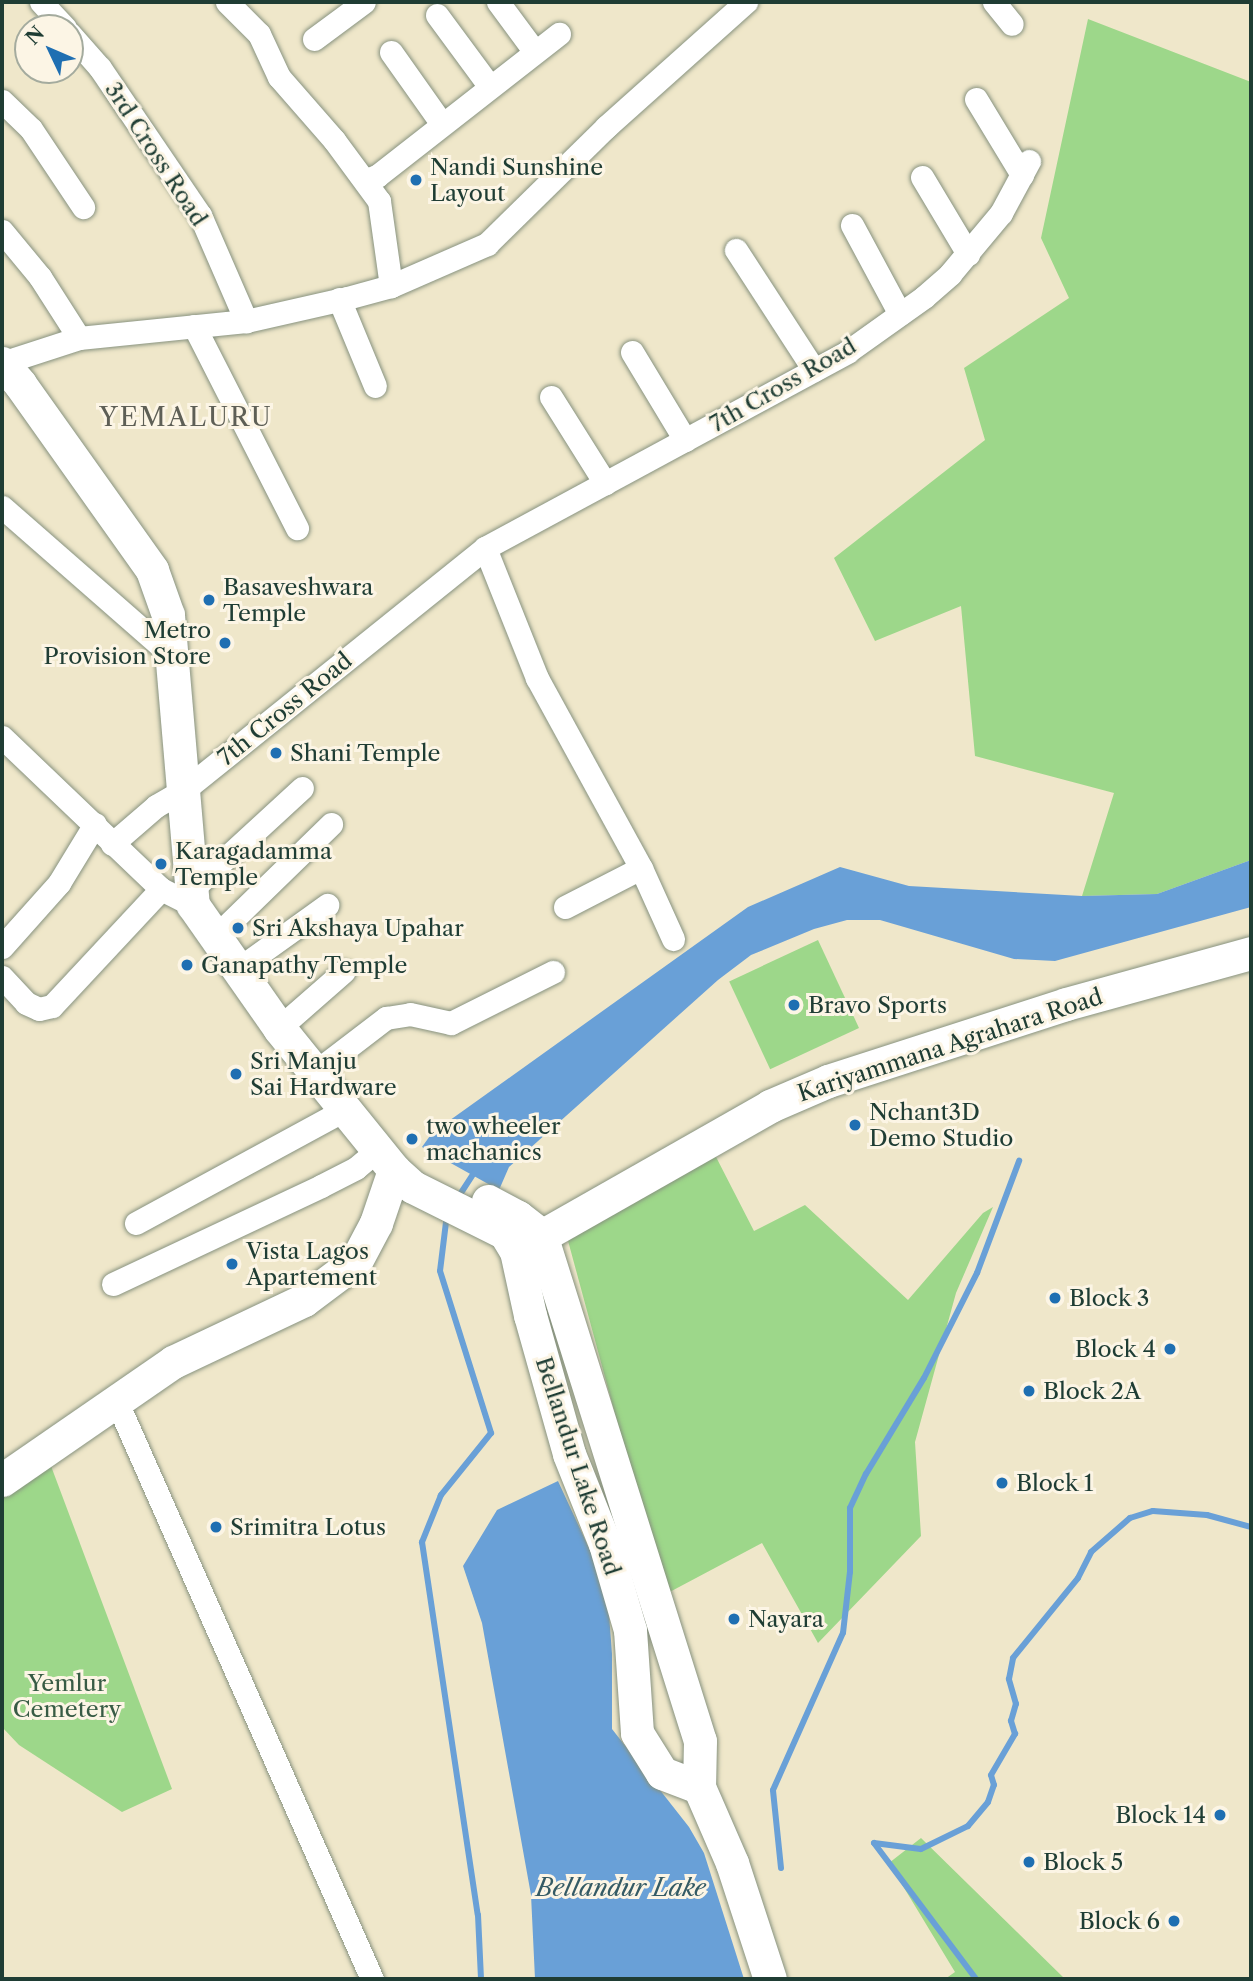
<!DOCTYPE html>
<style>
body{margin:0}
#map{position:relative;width:1253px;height:1981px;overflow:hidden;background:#efe7ca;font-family:"Libre Caslon Text",serif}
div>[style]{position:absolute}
.green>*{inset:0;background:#9dd78a;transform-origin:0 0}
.water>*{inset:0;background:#69a0d7}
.stream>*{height:6px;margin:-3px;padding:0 3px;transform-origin:3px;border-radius:3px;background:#69a0d7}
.roads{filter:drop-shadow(0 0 2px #87927f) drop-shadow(0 0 2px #87927f)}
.street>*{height:23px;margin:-11.5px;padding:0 11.5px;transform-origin:11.5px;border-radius:11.5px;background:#fff}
.secondary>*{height:33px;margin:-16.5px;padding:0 16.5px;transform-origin:16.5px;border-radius:16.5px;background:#fff}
.dots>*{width:19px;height:19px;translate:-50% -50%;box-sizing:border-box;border:4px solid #fcf5e5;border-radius:50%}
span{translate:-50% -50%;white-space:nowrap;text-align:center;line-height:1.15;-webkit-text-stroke:6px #fcf5e5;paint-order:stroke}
.street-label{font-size:23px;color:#1f3d34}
.poi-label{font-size:23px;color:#1f3d34}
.left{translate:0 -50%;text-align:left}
.right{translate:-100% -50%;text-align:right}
.park-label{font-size:23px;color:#385c45}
.water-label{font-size:24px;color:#355b65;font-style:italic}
.quarter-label{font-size:26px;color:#5e5f56;letter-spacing:2px}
.frame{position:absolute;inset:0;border:4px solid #1f3d34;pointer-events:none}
.north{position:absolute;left:14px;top:14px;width:70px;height:70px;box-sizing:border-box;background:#fcf5e5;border:2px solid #a4ab9e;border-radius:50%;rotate:314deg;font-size:19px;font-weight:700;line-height:28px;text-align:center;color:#1f3d34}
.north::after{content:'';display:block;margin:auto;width:24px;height:32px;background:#1f6fb2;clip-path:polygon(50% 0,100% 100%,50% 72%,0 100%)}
</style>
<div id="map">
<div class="green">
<i style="clip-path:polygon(1088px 19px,1251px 82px,1251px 860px,1157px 894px,1082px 896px,1114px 793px,975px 756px,961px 606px,875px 641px,834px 558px,985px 440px,964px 368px,1069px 298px,1041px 238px)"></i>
<i style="left:818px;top:940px;width:97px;height:98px;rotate:65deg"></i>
<i style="clip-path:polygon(714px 1153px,754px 1231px,805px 1205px,908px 1300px,983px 1213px,993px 1207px,956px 1293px,915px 1442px,921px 1536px,818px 1643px,762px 1543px,664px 1595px,567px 1237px)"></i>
<i style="clip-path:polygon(51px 1466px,172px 1789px,122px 1812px,19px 1745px,2px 1727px,2px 1492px)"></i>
<i style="clip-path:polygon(921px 1838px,1065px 1979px,945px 1979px,955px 1972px,889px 1863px)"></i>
</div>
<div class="water">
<i style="clip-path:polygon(1251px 860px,1251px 907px,1055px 961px,1014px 959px,880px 920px,847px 920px,814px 929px,751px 955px,718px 980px,509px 1167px,499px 1190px,422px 1147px,432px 1133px,748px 907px,840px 867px,909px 886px,1082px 896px,1157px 894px)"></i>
<i style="clip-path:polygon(558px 1481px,607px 1587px,612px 1654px,612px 1729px,689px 1827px,704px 1853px,744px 1979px,535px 1979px,531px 1895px,482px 1623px,463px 1566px,497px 1510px)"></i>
</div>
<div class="stream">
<i style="left:457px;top:1199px;width:35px;rotate:-57deg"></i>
<i style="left:447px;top:1214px;width:57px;rotate:97deg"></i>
<i style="left:440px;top:1271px;width:170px;rotate:72.5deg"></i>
<i style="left:491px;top:1433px;width:80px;rotate:128.9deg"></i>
<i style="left:441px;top:1495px;width:51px;rotate:112deg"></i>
<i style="left:422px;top:1542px;width:377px;rotate:81.5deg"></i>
<i style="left:478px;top:1915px;width:64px;rotate:87.3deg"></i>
<i style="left:874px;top:1843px;width:47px;rotate:7.3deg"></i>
<i style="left:921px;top:1849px;width:52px;rotate:-26.1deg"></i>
<i style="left:968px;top:1826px;width:31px;rotate:-50deg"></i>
<i style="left:988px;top:1802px;width:18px;rotate:-71deg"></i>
<i style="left:994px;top:1785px;width:10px;rotate:-107deg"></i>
<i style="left:991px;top:1775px;width:48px;rotate:-59.7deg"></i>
<i style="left:1015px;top:1734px;width:14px;rotate:-107deg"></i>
<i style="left:1011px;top:1721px;width:18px;rotate:-74deg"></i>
<i style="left:1016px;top:1704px;width:26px;rotate:-106deg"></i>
<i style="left:1009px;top:1679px;width:21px;rotate:-79deg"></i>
<i style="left:1013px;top:1658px;width:103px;rotate:-50.9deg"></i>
<i style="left:1078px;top:1578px;width:29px;rotate:-63deg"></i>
<i style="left:1091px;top:1552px;width:52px;rotate:-41.1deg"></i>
<i style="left:1130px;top:1518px;width:24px;rotate:-17deg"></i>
<i style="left:1153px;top:1511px;width:54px;rotate:4.2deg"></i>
<i style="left:1207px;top:1515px;width:46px;rotate:15.3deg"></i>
<i style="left:874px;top:1843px;width:170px;rotate:53.1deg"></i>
<i style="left:781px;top:1868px;width:78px;rotate:-95.9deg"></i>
<i style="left:773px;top:1790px;width:172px;rotate:-66deg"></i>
<i style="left:843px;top:1633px;width:61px;rotate:-83.5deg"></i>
<i style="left:850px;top:1572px;width:64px;rotate:-90deg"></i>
<i style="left:850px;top:1508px;width:38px;rotate:-65deg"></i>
<i style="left:866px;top:1474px;width:112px;rotate:-58.9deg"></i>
<i style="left:924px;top:1378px;width:118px;rotate:-63.2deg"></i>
<i style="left:977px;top:1273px;width:120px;rotate:-69.4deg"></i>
</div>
<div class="roads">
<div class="street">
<i style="left:41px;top:2px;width:35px;rotate:47deg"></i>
<i style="left:227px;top:2px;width:45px;rotate:45deg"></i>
<i style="left:259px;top:34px;width:47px;rotate:65.1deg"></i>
<i style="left:279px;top:77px;width:84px;rotate:48.9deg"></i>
<i style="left:334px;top:140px;width:76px;rotate:53.6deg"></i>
<i style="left:379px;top:201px;width:86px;rotate:82deg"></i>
<i style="left:498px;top:2px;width:62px;rotate:53.5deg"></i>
<i style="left:994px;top:2px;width:28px;rotate:51deg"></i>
<i style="left:437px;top:15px;width:89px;rotate:53.6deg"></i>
<i style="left:70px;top:34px;width:45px;rotate:48.6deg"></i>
<i style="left:100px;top:68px;width:178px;rotate:55.8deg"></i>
<i style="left:200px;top:215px;width:116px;rotate:66.5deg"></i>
<i style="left:314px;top:39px;width:62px;rotate:-36.5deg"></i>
<i style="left:391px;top:52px;width:88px;rotate:54.7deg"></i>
<i style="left:976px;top:99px;width:89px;rotate:58.8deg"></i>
<i style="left:2px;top:101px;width:40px;rotate:44deg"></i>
<i style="left:31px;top:129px;width:94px;rotate:56.3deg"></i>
<i style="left:922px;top:177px;width:90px;rotate:59.1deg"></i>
<i style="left:366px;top:180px;width:12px;rotate:-20deg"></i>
<i style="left:377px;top:176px;width:231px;rotate:-38deg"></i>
<i style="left:852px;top:225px;width:101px;rotate:61.7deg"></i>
<i style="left:2px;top:231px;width:60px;rotate:50.4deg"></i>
<i style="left:40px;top:277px;width:72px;rotate:57.4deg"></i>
<i style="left:736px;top:250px;width:143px;rotate:57deg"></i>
<i style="left:339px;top:299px;width:94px;rotate:67.5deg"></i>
<i style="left:194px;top:326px;width:227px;rotate:63deg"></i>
<i style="left:632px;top:352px;width:103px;rotate:58.9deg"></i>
<i style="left:2px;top:363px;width:81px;rotate:-18deg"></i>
<i style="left:79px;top:338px;width:168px;rotate:-5.8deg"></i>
<i style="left:246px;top:321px;width:104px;rotate:-12.8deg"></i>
<i style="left:347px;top:298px;width:46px;rotate:-15.3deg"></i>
<i style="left:391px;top:286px;width:105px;rotate:-23.6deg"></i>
<i style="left:487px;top:244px;width:167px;rotate:-44.5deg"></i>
<i style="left:606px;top:127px;width:188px;rotate:-41.8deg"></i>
<i style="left:551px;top:397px;width:102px;rotate:57.9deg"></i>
<i style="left:2px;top:507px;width:226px;rotate:41.2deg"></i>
<i style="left:485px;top:548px;width:140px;rotate:68.2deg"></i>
<i style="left:537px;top:678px;width:217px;rotate:61.3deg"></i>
<i style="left:641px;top:868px;width:78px;rotate:65.7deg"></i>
<i style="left:2px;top:737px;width:220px;rotate:43.7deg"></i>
<i style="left:161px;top:889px;width:36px;rotate:27deg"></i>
<i style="left:112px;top:844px;width:58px;rotate:-40.8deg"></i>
<i style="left:156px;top:806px;width:32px;rotate:-30deg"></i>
<i style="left:184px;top:790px;width:386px;rotate:-38.8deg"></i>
<i style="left:485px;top:548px;width:412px;rotate:-28.4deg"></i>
<i style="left:847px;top:352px;width:95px;rotate:-35.5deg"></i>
<i style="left:924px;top:297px;width:35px;rotate:-41deg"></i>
<i style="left:950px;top:274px;width:80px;rotate:-50.1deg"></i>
<i style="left:1001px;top:213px;width:59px;rotate:-61.7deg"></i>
<i style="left:190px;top:891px;width:152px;rotate:-42.6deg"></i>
<i style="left:565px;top:907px;width:85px;rotate:-27.2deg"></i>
<i style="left:215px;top:937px;width:162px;rotate:-44.2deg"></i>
<i style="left:2px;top:947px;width:86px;rotate:-48.3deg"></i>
<i style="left:59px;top:883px;width:69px;rotate:-58.6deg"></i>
<i style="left:238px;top:969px;width:110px;rotate:-35.7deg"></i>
<i style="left:2px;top:977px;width:35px;rotate:47deg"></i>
<i style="left:26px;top:1003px;width:14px;rotate:25deg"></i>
<i style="left:39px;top:1009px;width:13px;rotate:-13deg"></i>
<i style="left:52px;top:1006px;width:160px;rotate:-47deg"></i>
<i style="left:279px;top:1028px;width:86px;rotate:-41.2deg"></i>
<i style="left:314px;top:1073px;width:91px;rotate:-37.4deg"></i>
<i style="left:386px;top:1018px;width:24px;rotate:-9deg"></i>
<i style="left:410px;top:1014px;width:42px;rotate:12.4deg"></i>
<i style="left:451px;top:1023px;width:114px;rotate:-26.6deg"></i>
<i style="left:136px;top:1223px;width:237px;rotate:-28.5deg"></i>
<i style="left:113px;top:1284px;width:230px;rotate:-25.2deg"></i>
<i style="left:321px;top:1186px;width:39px;rotate:-27deg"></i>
<i style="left:356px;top:1168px;width:30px;rotate:-40deg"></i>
<i style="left:116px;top:1400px;width:633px;rotate:66.15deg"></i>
</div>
<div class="secondary">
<i style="left:2px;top:363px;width:28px;rotate:49deg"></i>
<i style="left:20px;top:384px;width:228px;rotate:54.6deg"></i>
<i style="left:152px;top:570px;width:48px;rotate:70.4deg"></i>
<i style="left:168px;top:615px;width:291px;rotate:85.1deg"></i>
<i style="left:193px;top:905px;width:150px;rotate:55deg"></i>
<i style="left:279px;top:1028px;width:183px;rotate:51deg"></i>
<i style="left:394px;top:1170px;width:25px;rotate:42deg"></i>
<i style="left:413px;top:1187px;width:103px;rotate:26.6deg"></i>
<i style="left:505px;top:1233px;width:21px;rotate:59deg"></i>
<i style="left:516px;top:1251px;width:66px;rotate:77.7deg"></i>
<i style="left:530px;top:1315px;width:144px;rotate:74.3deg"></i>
<i style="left:569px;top:1454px;width:97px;rotate:68.2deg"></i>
<i style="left:605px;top:1544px;width:90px;rotate:73.8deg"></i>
<i style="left:630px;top:1630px;width:103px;rotate:86.1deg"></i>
<i style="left:637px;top:1733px;width:47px;rotate:58deg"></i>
<i style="left:662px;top:1773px;width:40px;rotate:21deg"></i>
<i style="left:488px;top:1201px;width:34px;rotate:28deg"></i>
<i style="left:518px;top:1217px;width:29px;rotate:38deg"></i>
<i style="left:541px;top:1235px;width:530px;rotate:72.56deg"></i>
<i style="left:700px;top:1741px;width:46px;rotate:91.2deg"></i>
<i style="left:699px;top:1787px;width:83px;rotate:66.5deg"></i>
<i style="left:732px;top:1863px;width:122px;rotate:71.9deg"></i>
<i style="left:524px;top:1246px;width:283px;rotate:-29.6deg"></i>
<i style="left:770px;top:1106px;width:63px;rotate:-23.3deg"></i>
<i style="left:828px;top:1081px;width:250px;rotate:-17.9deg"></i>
<i style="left:1066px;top:1004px;width:192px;rotate:-15.4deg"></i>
<i style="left:2px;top:1480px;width:208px;rotate:-34.6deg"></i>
<i style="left:173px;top:1362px;width:145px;rotate:-25.3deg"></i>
<i style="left:304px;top:1300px;width:65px;rotate:-36.9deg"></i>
<i style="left:356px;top:1261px;width:43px;rotate:-62.2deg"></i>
<i style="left:376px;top:1223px;width:56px;rotate:-71.2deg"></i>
</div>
</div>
<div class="dots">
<i style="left:416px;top:180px;background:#1f6fb2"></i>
<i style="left:209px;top:600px;background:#1f6fb2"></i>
<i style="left:225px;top:643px;background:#1f6fb2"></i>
<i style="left:276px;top:753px;background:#1f6fb2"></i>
<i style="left:161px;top:864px;background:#1f6fb2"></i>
<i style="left:238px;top:928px;background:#1f6fb2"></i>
<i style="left:187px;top:965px;background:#1f6fb2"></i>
<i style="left:794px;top:1005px;background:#1f6fb2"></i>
<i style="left:236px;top:1074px;background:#1f6fb2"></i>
<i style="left:855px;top:1125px;background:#1f6fb2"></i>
<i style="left:412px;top:1139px;background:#1f6fb2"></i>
<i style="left:232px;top:1264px;background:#1f6fb2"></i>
<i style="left:1055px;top:1298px;background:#1f6fb2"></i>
<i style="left:1170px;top:1349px;background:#1f6fb2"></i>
<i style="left:1029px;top:1391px;background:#1f6fb2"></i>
<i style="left:1002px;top:1483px;background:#1f6fb2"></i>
<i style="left:216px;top:1527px;background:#1f6fb2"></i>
<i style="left:734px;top:1619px;background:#1f6fb2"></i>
<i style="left:1220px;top:1815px;background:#1f6fb2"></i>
<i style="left:1029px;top:1862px;background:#1f6fb2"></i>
<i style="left:1174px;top:1921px;background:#1f6fb2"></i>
</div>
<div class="street-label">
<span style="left:156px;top:154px;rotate:57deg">3rd Cross Road</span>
<span style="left:783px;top:385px;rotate:-30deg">7th Cross Road</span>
<span style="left:285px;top:709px;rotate:-39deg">7th Cross Road</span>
<span style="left:950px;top:1045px;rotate:-18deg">Kariyammana Agrahara Road</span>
<span style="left:578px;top:1466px;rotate:72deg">Bellandur Lake Road</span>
</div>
<div class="poi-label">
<span class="left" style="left:430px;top:180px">Nandi Sunshine<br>Layout</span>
<span class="left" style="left:223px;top:600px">Basaveshwara<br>Temple</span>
<span class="right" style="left:211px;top:643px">Metro<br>Provision Store</span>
<span class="left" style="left:290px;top:753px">Shani Temple</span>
<span class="left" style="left:175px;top:864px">Karagadamma<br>Temple</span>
<span class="left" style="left:252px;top:928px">Sri Akshaya Upahar</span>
<span class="left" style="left:201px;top:965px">Ganapathy Temple</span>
<span class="left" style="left:808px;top:1005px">Bravo Sports</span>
<span class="left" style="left:250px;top:1074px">Sri Manju<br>Sai Hardware</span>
<span class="left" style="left:869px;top:1125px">Nchant3D<br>Demo Studio</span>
<span class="left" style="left:426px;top:1139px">two wheeler<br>machanics</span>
<span class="left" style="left:246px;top:1264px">Vista Lagos<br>Apartement</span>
<span class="left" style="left:1069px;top:1298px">Block 3</span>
<span class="right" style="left:1156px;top:1349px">Block 4</span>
<span class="left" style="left:1043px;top:1391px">Block 2A</span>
<span class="left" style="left:1016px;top:1483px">Block 1</span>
<span class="left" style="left:230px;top:1527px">Srimitra Lotus</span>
<span class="left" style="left:748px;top:1619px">Nayara</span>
<span class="right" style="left:1206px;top:1815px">Block 14</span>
<span class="left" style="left:1043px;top:1862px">Block 5</span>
<span class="right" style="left:1160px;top:1921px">Block 6</span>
</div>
<div class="park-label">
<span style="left:67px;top:1696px">Yemlur<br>Cemetery</span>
</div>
<div class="water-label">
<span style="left:621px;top:1888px">Bellandur Lake</span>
</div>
<div class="quarter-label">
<span style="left:186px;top:418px">YEMALURU</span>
</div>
<div class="frame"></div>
<div class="north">N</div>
</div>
